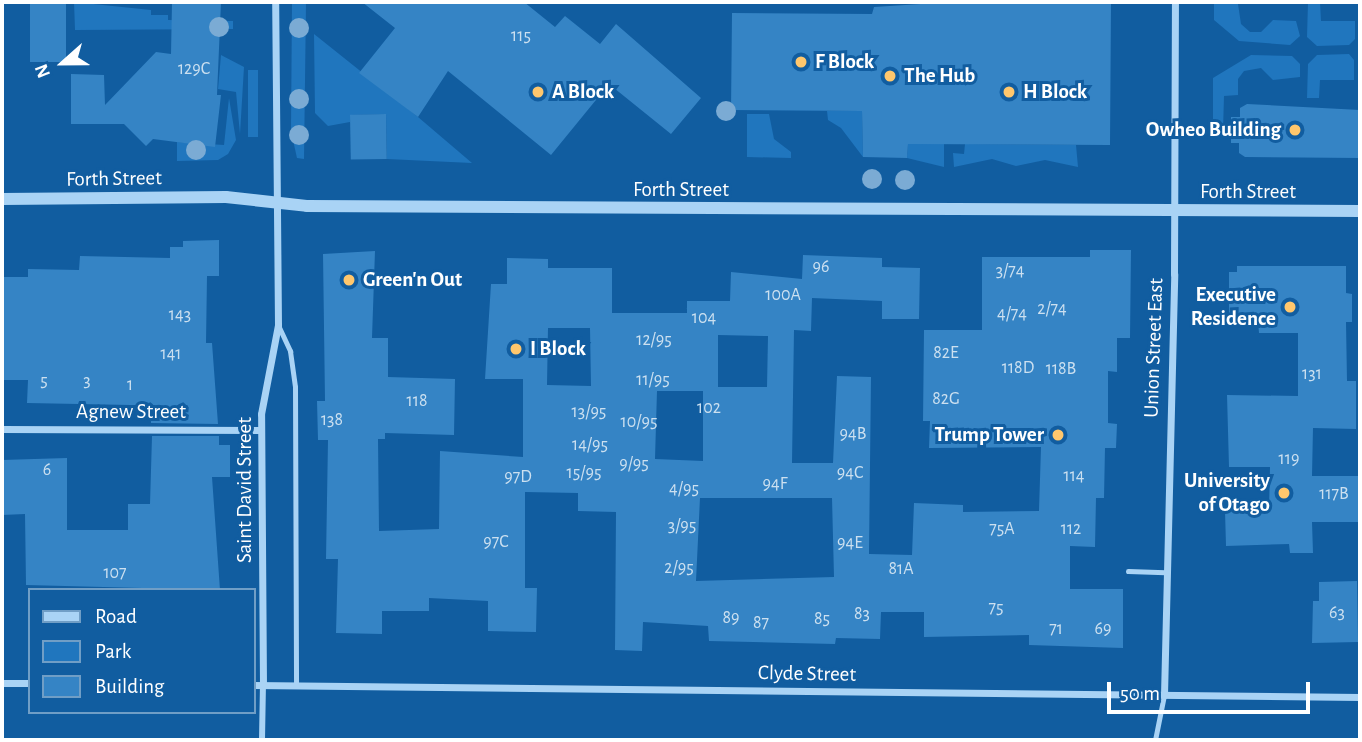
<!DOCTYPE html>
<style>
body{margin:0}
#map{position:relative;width:1362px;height:742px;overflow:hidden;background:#115da0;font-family:"Alegreya Sans",sans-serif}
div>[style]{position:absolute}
.green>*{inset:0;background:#2076be;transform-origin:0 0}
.building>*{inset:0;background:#3584c5;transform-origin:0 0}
.service>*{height:5px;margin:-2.5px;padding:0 2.5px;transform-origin:2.5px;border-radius:2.5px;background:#a9d3f5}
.pedestrian>*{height:6px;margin:-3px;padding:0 3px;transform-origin:3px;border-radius:3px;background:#a9d3f5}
.minor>*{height:7px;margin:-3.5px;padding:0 3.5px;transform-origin:3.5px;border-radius:3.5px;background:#a9d3f5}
.tertiary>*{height:12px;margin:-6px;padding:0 6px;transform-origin:6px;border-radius:6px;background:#a9d3f5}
.trees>*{width:20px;height:20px;margin:-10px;border-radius:50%;background:#7babd4}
.dots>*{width:19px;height:19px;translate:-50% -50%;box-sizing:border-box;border:4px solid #115da0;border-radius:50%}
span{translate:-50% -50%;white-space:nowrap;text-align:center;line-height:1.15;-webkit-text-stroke:6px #115da0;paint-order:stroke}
.number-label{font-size:18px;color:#cce0f0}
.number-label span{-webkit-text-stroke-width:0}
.poi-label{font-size:21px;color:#fff;font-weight:700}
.left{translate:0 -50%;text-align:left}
.right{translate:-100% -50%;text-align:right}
.street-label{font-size:21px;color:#fff}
.frame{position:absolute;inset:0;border:4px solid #fff;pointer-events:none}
.legend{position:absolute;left:28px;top:588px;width:228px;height:126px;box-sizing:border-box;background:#115da0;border:2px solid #709ec6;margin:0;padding:9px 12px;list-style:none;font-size:21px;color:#fff}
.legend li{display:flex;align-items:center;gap:14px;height:35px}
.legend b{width:35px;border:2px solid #709ec6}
.north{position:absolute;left:28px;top:28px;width:70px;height:70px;-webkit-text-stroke:5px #115da0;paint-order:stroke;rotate:249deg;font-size:19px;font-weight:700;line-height:28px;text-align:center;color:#fff}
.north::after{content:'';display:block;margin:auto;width:24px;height:32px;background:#fff;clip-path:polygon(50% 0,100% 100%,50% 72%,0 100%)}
.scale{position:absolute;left:1107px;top:682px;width:203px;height:32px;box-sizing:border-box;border:4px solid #fff;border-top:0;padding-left:9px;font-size:21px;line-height:24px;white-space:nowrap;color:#fff;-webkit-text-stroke:5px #115da0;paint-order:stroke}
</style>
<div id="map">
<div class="green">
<i style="clip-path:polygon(74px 2px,151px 10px,151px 15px,168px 15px,168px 20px,233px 21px,233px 29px,75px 30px)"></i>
<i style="clip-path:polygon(292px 2px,306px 2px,304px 159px,297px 158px,291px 131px)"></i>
<i style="clip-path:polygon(1214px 2px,1238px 4px,1241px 24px,1250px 32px,1261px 32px,1273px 20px,1296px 21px,1300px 36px,1290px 45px,1239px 41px,1214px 20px)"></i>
<i style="clip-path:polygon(1308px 2px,1320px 2px,1321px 21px,1355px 21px,1355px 39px,1349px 45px,1317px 46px,1307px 37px)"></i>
<i style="clip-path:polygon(314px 34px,418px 117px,472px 163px,387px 159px,386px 114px,351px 115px,350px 122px,328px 126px,315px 113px)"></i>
<i style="clip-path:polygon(1349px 54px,1354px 60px,1354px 80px,1320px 80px,1319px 98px,1307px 98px,1308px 64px,1317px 55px)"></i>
<i style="clip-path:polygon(221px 55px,244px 67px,240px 134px,236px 92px,218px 89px)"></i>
<i style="clip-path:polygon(1251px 55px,1292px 56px,1300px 64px,1300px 77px,1273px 80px,1261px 68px,1244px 71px,1238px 79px,1238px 95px,1224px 96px,1223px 131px,1213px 132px,1213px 78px)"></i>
<i style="left:248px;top:70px;width:10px;height:67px"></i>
<i style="clip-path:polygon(229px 98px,236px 140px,228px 154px,218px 160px,177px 161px,177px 142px,224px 145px)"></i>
<i style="clip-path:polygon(827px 111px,862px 111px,863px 157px,841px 128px,828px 120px)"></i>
<i style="clip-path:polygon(747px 114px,769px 114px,774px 139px,791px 152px,791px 158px,747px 157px)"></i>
<i style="clip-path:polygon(908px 144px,944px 144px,944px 167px,907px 158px)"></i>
<i style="clip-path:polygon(965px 144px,1076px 145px,1078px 167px,1045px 160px,1016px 166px,992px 159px,954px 167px,953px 153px,964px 154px)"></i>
</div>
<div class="building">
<i style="left:30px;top:2px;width:36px;height:60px"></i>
<i style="clip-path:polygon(172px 2px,221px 2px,217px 95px,221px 95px,215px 147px,153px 139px,146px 146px,124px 124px,71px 124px,71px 74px,104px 75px,105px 105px,156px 52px,171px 54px)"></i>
<i style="clip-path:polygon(362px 2px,524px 2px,555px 27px,565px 16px,600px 44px,616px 24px,701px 98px,671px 134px,609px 84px,551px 155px,448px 71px,418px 117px,359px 73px,395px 28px)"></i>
<i style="clip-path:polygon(952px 2px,1111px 2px,1110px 145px,908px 144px,907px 158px,863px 157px,862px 111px,731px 110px,732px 13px,872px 14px,874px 7px)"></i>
<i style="clip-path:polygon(1247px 104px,1360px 110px,1360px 158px,1245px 157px,1239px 153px,1239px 143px,1231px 143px,1231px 117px,1240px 117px,1240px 108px)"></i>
<i style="left:386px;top:114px;width:45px;height:36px;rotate:89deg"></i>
<i style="clip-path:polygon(219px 240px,219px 276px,207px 276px,206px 343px,212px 343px,218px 424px,151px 423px,151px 409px,131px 405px,27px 403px,28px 380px,2px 380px,2px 277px,28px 277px,28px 269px,79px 270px,80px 256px,170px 258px,170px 247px,183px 247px,183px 241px)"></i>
<i style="clip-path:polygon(evenodd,1090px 250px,1131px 250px,1130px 338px,1117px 338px,1117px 372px,1108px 371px,1108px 423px,1117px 424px,1116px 448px,1105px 448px,1104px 498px,1096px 498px,1095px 547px,1070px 546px,1070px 589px,1123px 589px,1123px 648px,1029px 645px,1029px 635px,924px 637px,924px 612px,881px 612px,880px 639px,836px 638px,835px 644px,709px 641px,708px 626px,643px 622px,642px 651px,615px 650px,616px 512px,578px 511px,578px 493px,525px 492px,525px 588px,537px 588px,536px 632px,488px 631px,488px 601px,429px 598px,429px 611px,382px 611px,382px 634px,336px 633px,338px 559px,326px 559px,328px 440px,318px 440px,317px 401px,325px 401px,323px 254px,375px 251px,372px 338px,388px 338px,388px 377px,455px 379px,454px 435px,385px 433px,385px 439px,378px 439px,379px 531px,439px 529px,440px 451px,523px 457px,523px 379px,485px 379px,491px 284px,507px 284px,507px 258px,548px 259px,548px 268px,612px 268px,612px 313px,687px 313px,687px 301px,730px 301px,731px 272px,802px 279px,803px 255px,882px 258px,882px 267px,920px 268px,919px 319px,882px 319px,882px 301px,812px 298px,811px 331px,794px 330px,792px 463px,833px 463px,837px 376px,871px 377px,869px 554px,912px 555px,914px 503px,963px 505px,963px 512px,1039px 511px,1041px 447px,929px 448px,930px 421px,923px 421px,924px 330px,982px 330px,982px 257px,1090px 257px,1090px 250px,548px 328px,590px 328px,591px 386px,547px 385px,548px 328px,1090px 250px,718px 335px,768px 336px,767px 387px,718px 387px,718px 335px,1090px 250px,657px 391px,703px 391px,703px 461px,655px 459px,657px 391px,1090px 250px,700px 498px,832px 498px,834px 577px,696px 581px,700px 498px)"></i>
<i style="clip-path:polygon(1237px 266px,1346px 266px,1346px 293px,1352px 294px,1352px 322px,1346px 322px,1347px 381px,1356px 381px,1356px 429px,1313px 428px,1312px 476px,1359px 476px,1358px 522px,1312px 522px,1313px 553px,1290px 553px,1289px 544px,1226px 546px,1225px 511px,1269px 510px,1270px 467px,1229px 467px,1227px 395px,1298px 396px,1298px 333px,1259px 333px,1258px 321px,1229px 321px,1229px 272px,1237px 272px)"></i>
<i style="clip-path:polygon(152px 436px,219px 436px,219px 445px,230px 445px,230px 477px,212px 477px,220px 590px,26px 585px,25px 514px,2px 515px,2px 460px,67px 458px,67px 530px,128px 530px,128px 504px,150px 504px)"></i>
<i style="clip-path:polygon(1357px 581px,1358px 642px,1312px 643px,1313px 601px,1319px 601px,1319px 582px)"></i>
</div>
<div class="service">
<i style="left:278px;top:325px;width:29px;rotate:65deg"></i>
<i style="left:290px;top:351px;width:36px;rotate:82deg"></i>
<i style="left:295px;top:387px;width:299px;rotate:89.8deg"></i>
<i style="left:1128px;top:571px;width:37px;rotate:2deg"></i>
<i style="left:1155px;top:740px;width:46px;rotate:-78.7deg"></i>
</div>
<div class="pedestrian">
<i style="left:262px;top:740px;width:55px;rotate:-89deg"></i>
</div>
<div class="minor">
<i style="left:2px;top:429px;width:259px;rotate:0.2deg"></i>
<i style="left:2px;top:683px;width:28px"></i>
<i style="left:254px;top:685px;width:1106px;rotate:0.62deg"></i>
<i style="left:263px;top:685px;width:271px;rotate:-90.4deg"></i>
<i style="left:261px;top:414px;width:91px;rotate:-79.2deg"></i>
<i style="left:278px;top:325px;width:323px;rotate:-90.5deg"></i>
<i style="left:1164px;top:695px;width:421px;rotate:-88.6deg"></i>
<i style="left:1174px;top:274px;width:272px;rotate:-89.8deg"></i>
</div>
<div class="tertiary">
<i style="left:2px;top:199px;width:224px;rotate:-0.5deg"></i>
<i style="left:226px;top:197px;width:81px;rotate:6.3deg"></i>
<i style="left:307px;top:206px;width:1053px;rotate:0.27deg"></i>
</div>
<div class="trees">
<i style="left:219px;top:27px"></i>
<i style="left:299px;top:28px"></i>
<i style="left:299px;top:99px"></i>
<i style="left:726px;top:111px"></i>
<i style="left:299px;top:135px"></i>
<i style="left:196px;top:150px"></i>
<i style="left:872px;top:179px"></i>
<i style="left:905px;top:180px"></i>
</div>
<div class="dots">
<i style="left:801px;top:62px;background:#ffc76d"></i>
<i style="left:890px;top:76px;background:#ffc76d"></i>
<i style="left:538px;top:92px;background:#ffc76d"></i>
<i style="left:1009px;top:92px;background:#ffc76d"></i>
<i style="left:1295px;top:130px;background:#ffc76d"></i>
<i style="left:349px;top:280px;background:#ffc76d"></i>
<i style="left:1290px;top:307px;background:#ffc76d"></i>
<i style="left:516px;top:349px;background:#ffc76d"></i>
<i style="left:1058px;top:435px;background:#ffc76d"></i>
<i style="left:1284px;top:493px;background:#ffc76d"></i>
</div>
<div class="number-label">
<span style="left:521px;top:36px">115</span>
<span style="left:194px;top:69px">129C</span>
<span style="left:821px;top:267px">96</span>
<span style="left:1010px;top:271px">3/74</span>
<span style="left:783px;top:295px">100A</span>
<span style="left:1052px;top:309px">2/74</span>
<span style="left:1012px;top:314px">4/74</span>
<span style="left:180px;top:315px">143</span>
<span style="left:704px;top:318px">104</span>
<span style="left:654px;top:340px">12/95</span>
<span style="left:946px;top:353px">82E</span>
<span style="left:171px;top:354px">141</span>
<span style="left:1018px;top:368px">118D</span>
<span style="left:1061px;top:369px">118B</span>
<span style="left:1312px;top:374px">131</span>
<span style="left:653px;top:380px">11/95</span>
<span style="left:44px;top:381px">5</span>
<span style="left:87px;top:381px">3</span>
<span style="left:130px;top:385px">1</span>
<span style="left:946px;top:399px">82G</span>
<span style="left:417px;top:401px">118</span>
<span style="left:709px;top:408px">102</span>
<span style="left:589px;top:412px">13/95</span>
<span style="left:332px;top:420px">138</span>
<span style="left:639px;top:422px">10/95</span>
<span style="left:853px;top:434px">94B</span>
<span style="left:590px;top:445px">14/95</span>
<span style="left:1289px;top:459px">119</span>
<span style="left:634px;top:464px">9/95</span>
<span style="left:47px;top:470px">6</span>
<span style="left:584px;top:473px">15/95</span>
<span style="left:850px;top:473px">94C</span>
<span style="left:1074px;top:476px">114</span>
<span style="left:518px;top:477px">97D</span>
<span style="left:775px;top:484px">94F</span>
<span style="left:684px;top:489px">4/95</span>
<span style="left:1334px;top:494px">117B</span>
<span style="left:682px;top:526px">3/95</span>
<span style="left:1002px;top:529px">75A</span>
<span style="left:1071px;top:529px">112</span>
<span style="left:496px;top:542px">97C</span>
<span style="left:850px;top:543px">94E</span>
<span style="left:679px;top:568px">2/95</span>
<span style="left:901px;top:569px">81A</span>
<span style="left:115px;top:573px">107</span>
<span style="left:996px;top:608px">75</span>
<span style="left:1337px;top:613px">63</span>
<span style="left:862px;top:614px">83</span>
<span style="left:731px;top:618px">89</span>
<span style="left:822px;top:619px">85</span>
<span style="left:761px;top:623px">87</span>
<span style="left:1056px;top:629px">71</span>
<span style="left:1103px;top:629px">69</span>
</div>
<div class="poi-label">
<span class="left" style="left:815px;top:62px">F Block</span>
<span class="left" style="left:904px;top:76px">The Hub</span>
<span class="left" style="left:552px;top:92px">A Block</span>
<span class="left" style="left:1023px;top:92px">H Block</span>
<span class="right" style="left:1281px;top:130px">Owheo Building</span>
<span class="left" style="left:363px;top:280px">Green'n Out</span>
<span class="right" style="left:1276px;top:307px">Executive<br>Residence</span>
<span class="left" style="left:530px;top:349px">I Block</span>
<span class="right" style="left:1044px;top:435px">Trump Tower</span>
<span class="right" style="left:1270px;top:493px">University<br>of Otago</span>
</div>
<div class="street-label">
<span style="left:114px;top:179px;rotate:-1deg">Forth Street</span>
<span style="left:681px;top:190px">Forth Street</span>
<span style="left:1248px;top:192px">Forth Street</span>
<span style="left:1154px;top:348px;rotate:-88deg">Union Street East</span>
<span style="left:131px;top:412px">Agnew Street</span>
<span style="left:245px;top:490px;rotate:-90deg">Saint David Street</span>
<span style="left:807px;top:674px;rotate:1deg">Clyde Street</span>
</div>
<div class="frame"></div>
<ul class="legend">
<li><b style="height:9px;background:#a9d3f5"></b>Road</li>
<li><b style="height:19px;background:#2076be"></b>Park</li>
<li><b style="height:19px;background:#3584c5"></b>Building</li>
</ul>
<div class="north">N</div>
<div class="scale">50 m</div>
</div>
